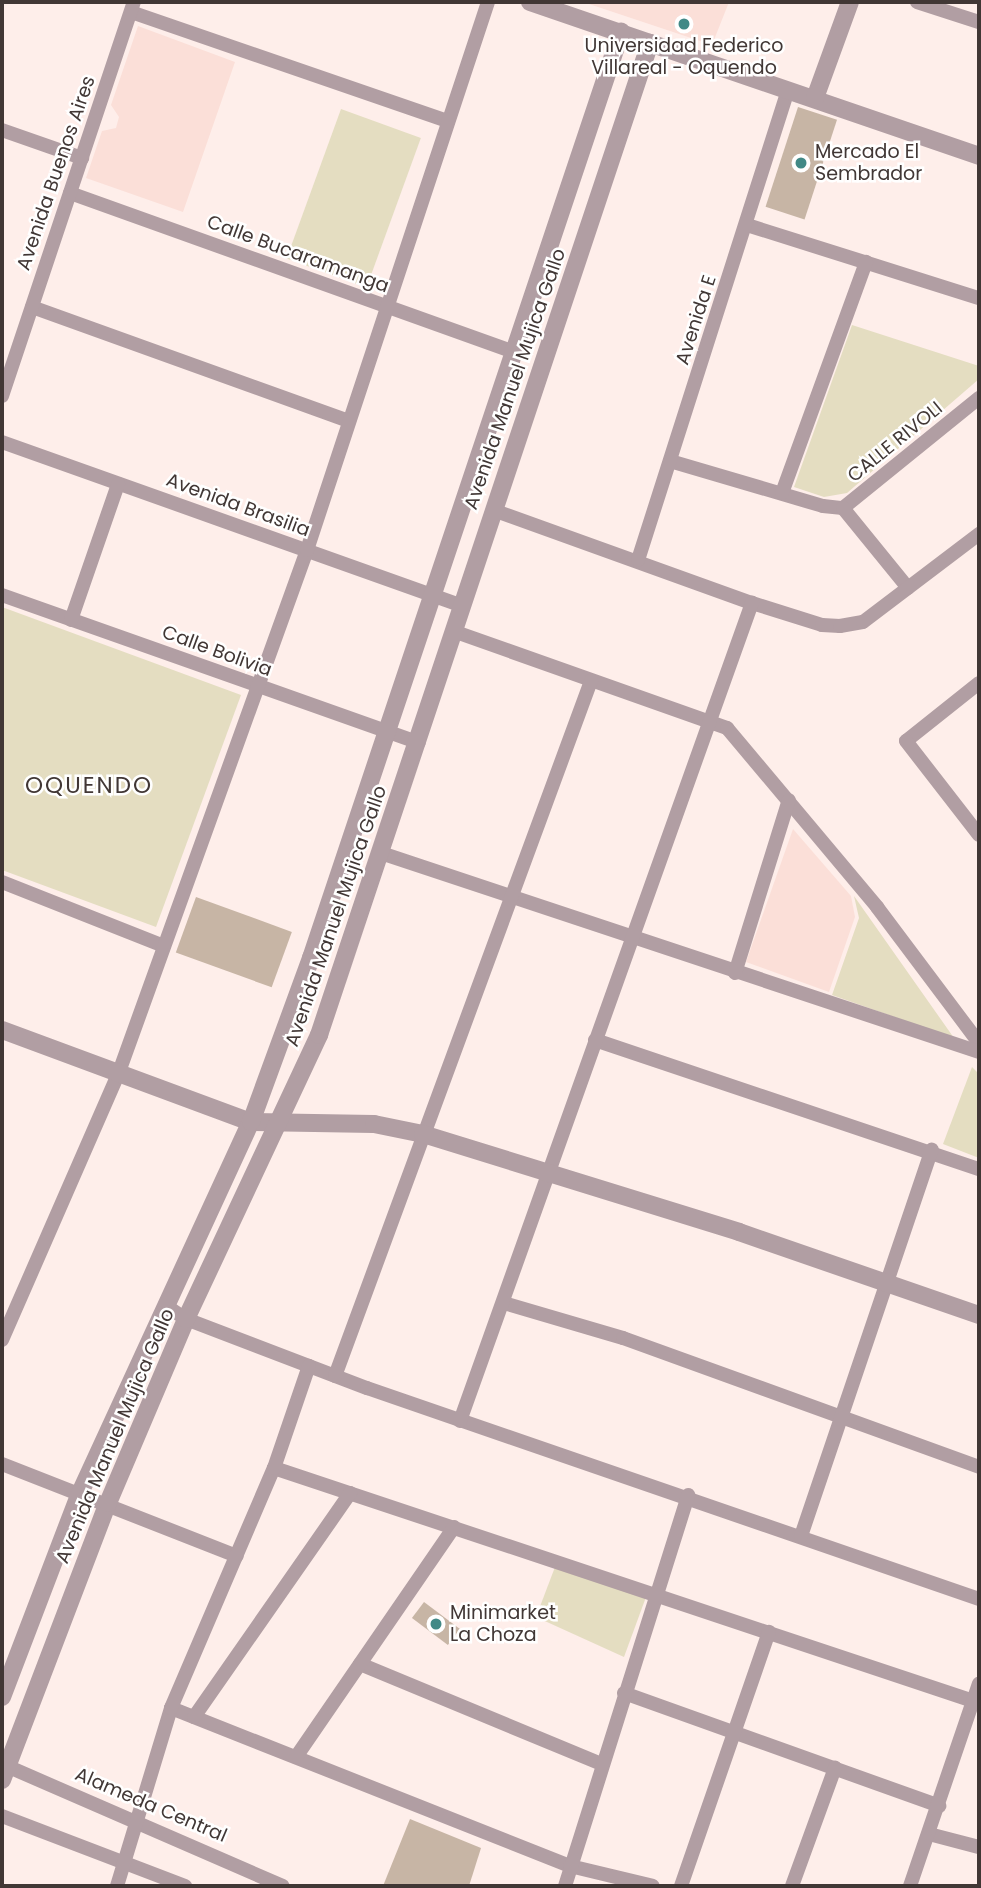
<!DOCTYPE html>
<style>
body{margin:0}
#map{position:relative;width:981px;height:1888px;overflow:hidden;background:#feeeea;font-family:Poppins,sans-serif}
div>[style]{position:absolute}
.built>*{inset:0;background:#fbdfd8}
.green>*{inset:0;background:#e4ddc1;transform-origin:0 0}
.building>*{inset:0;background:#c7b5a5;transform-origin:0 0}
.minor>*{height:14px;margin:-7px;padding:0 7px;transform-origin:7px;border-radius:7px;background:#b19ea3}
.tertiary>*{height:18px;margin:-9px;padding:0 9px;transform-origin:9px;border-radius:9px;background:#b19ea3}
.dots>*{width:19px;height:19px;translate:-50% -50%;box-sizing:border-box;border:4px solid #fff;border-radius:50%}
span{translate:-50% -50%;white-space:nowrap;text-align:center;line-height:1.15;-webkit-text-stroke:5px #fff;paint-order:stroke}
.poi-label{font-size:19px;color:#413735}
.left{translate:0 -50%;text-align:left}
.street-label{font-size:19px;color:#413735}
.quarter-label{font-size:23px;color:#413735;letter-spacing:2px}
.frame{position:absolute;inset:0;border:4px solid #413735;pointer-events:none}
</style>
<div id="map">
<div class="built">
<i style="clip-path:polygon(583px 2px,729px 2px,712px 45px)"></i>
<i style="clip-path:polygon(138px 26px,235px 62px,183px 212px,86px 178px,102px 131px,116px 128px,119px 117px,111px 105px)"></i>
<i style="clip-path:polygon(793px 829px,851px 896px,855px 917px,829px 992px,746px 962px)"></i>
</div>
<div class="green">
<i style="left:341px;top:109px;width:85px;height:159px;rotate:20deg"></i>
<i style="clip-path:polygon(852px 325px,979px 366px,979px 379px,847px 493px,824px 497px,794px 487px)"></i>
<i style="clip-path:polygon(2px 607px,241px 695px,156px 927px,2px 870px)"></i>
<i style="clip-path:polygon(854px 896px,954px 1038px,832px 995px,859px 918px)"></i>
<i style="clip-path:polygon(972px 1067px,979px 1074px,979px 1158px,943px 1144px)"></i>
<i style="clip-path:polygon(555px 1567px,646px 1597px,624px 1657px,536px 1617px)"></i>
</div>
<div class="building">
<i style="left:798px;top:107px;width:41px;height:105px;rotate:18deg"></i>
<i style="left:196px;top:897px;width:102px;height:59px;rotate:20deg"></i>
<i style="left:424px;top:1602px;width:45px;height:20px;rotate:37deg"></i>
<i style="clip-path:polygon(410px 1819px,481px 1848px,469px 1886px,383px 1886px)"></i>
</div>
<div class="minor">
<i style="left:917px;top:2px;width:65px;rotate:17.9deg"></i>
<i style="left:131px;top:12px;width:335px;rotate:19deg"></i>
<i style="left:2px;top:130px;width:85px;rotate:19.3deg"></i>
<i style="left:70px;top:193px;width:469px;rotate:19.7deg"></i>
<i style="left:747px;top:225px;width:243px;rotate:17.5deg"></i>
<i style="left:32px;top:307px;width:337px;rotate:19.8deg"></i>
<i style="left:2px;top:396px;width:416px;rotate:-71.5deg"></i>
<i style="left:2px;top:442px;width:487px;rotate:19.6deg"></i>
<i style="left:670px;top:461px;width:159px;rotate:16.4deg"></i>
<i style="left:823px;top:506px;width:20px;rotate:6deg"></i>
<i style="left:843px;top:508px;width:175px;rotate:-39deg"></i>
<i style="left:782px;top:493px;width:246px;rotate:-70deg"></i>
<i style="left:843px;top:508px;width:103px;rotate:50.9deg"></i>
<i style="left:493px;top:510px;width:275px;rotate:19.8deg"></i>
<i style="left:752px;top:603px;width:73px;rotate:17.4deg"></i>
<i style="left:822px;top:625px;width:18px;rotate:3deg"></i>
<i style="left:840px;top:626px;width:23px;rotate:-10deg"></i>
<i style="left:863px;top:622px;width:146px;rotate:-37.2deg"></i>
<i style="left:638px;top:560px;width:492px;rotate:-72.3deg"></i>
<i style="left:2px;top:595px;width:442px;rotate:19.5deg"></i>
<i style="left:71px;top:620px;width:144px;rotate:-70.9deg"></i>
<i style="left:453px;top:631px;width:291px;rotate:19.5deg"></i>
<i style="left:727px;top:728px;width:234px;rotate:50deg"></i>
<i style="left:877px;top:907px;width:170px;rotate:53.1deg"></i>
<i style="left:979px;top:683px;width:93px;rotate:141.5deg"></i>
<i style="left:906px;top:741px;width:119px;rotate:52.2deg"></i>
<i style="left:381px;top:853px;width:630px;rotate:18.41deg"></i>
<i style="left:2px;top:882px;width:174px;rotate:21.6deg"></i>
<i style="left:735px;top:973px;width:181px;rotate:-72.7deg"></i>
<i style="left:595px;top:1040px;width:405px;rotate:18.6deg"></i>
<i style="left:504px;top:1303px;width:124px;rotate:16.4deg"></i>
<i style="left:623px;top:1338px;width:379px;rotate:19.9deg"></i>
<i style="left:165px;top:1305px;width:25px;rotate:34deg"></i>
<i style="left:186px;top:1319px;width:194px;rotate:20.9deg"></i>
<i style="left:367px;top:1388px;width:647px;rotate:19.02deg"></i>
<i style="left:2px;top:1340px;width:292px;rotate:-66.4deg"></i>
<i style="left:119px;top:1072px;width:555px;rotate:-70.19deg"></i>
<i style="left:307px;top:550px;width:577px;rotate:-71.72deg"></i>
<i style="left:335px;top:1376px;width:741px;rotate:-69.78deg"></i>
<i style="left:460px;top:1421px;width:869px;rotate:-70.36deg"></i>
<i style="left:2px;top:1464px;width:252px;rotate:21.4deg"></i>
<i style="left:274px;top:1468px;width:737px;rotate:18.43deg"></i>
<i style="left:801px;top:1536px;width:408px;rotate:-71.3deg"></i>
<i style="left:360px;top:1664px;width:261px;rotate:22.5deg"></i>
<i style="left:624px;top:1693px;width:335px;rotate:19.7deg"></i>
<i style="left:171px;top:1708px;width:429px;rotate:21.6deg"></i>
<i style="left:570px;top:1866px;width:85px;rotate:13.5deg"></i>
<i style="left:194px;top:1717px;width:273px;rotate:-55.1deg"></i>
<i style="left:296px;top:1757px;width:279px;rotate:-55.5deg"></i>
<i style="left:2px;top:1764px;width:306px;rotate:23.5deg"></i>
<i style="left:2px;top:1816px;width:196px;rotate:20.9deg"></i>
<i style="left:929px;top:1834px;width:52px;rotate:14.6deg"></i>
<i style="left:117px;top:1886px;width:186px;rotate:-73.1deg"></i>
<i style="left:171px;top:1708px;width:261px;rotate:-66.8deg"></i>
<i style="left:274px;top:1468px;width:108px;rotate:-71.1deg"></i>
<i style="left:565px;top:1886px;width:410px;rotate:-72.5deg"></i>
<i style="left:681px;top:1886px;width:269px;rotate:-70.9deg"></i>
<i style="left:792px;top:1886px;width:126px;rotate:-70deg"></i>
<i style="left:910px;top:1886px;width:214px;rotate:-71.2deg"></i>
</div>
<div class="tertiary">
<i style="left:530px;top:2px;width:475px;rotate:18.9deg"></i>
<i style="left:815px;top:98px;width:102px;rotate:-70deg"></i>
<i style="left:2px;top:1030px;width:265px;rotate:20.3deg"></i>
<i style="left:251px;top:1122px;width:123px;rotate:0.9deg"></i>
<i style="left:374px;top:1124px;width:50px;rotate:11.5deg"></i>
<i style="left:423px;top:1134px;width:331px;rotate:17.2deg"></i>
<i style="left:739px;top:1232px;width:254px;rotate:19.1deg"></i>
<i style="left:2px;top:1697px;width:218px;rotate:-69.1deg"></i>
<i style="left:80px;top:1493px;width:409px;rotate:-65.3deg"></i>
<i style="left:251px;top:1122px;width:175px;rotate:-69.9deg"></i>
<i style="left:311px;top:958px;width:977px;rotate:-71.49deg"></i>
<i style="left:2px;top:1780px;width:297px;rotate:-69.1deg"></i>
<i style="left:108px;top:1503px;width:200px;rotate:-67deg"></i>
<i style="left:186px;top:1319px;width:314px;rotate:-64.9deg"></i>
<i style="left:319px;top:1035px;width:1046px;rotate:-71.55deg"></i>
</div>
<div class="dots">
<i style="left:684px;top:24px;background:#418986"></i>
<i style="left:801px;top:163px;background:#418986"></i>
<i style="left:436px;top:1624px;background:#418986"></i>
</div>
<div class="poi-label">
<span style="left:684px;top:57px">Universidad Federico<br>Villareal - Oquendo</span>
<span class="left" style="left:815px;top:163px">Mercado El<br>Sembrador</span>
<span class="left" style="left:450px;top:1624px">Minimarket<br>La Choza</span>
</div>
<div class="street-label">
<span style="left:56px;top:173px;rotate:-71deg">Avenida Buenos Aires</span>
<span style="left:298px;top:254px;rotate:20deg">Calle Bucaramanga</span>
<span style="left:696px;top:320px;rotate:-72deg">Avenida E</span>
<span style="left:515px;top:379px;rotate:-71deg">Avenida Manuel Mujica Gallo</span>
<span style="left:895px;top:442px;rotate:-39deg">CALLE RIVOLI</span>
<span style="left:238px;top:505px;rotate:20deg">Avenida Brasilia</span>
<span style="left:217px;top:651px;rotate:20deg">Calle Bolivia</span>
<span style="left:336px;top:916px;rotate:-71deg">Avenida Manuel Mujica Gallo</span>
<span style="left:115px;top:1436px;rotate:-67deg">Avenida Manuel Mujica Gallo</span>
<span style="left:151px;top:1805px;rotate:23deg">Alameda Central</span>
</div>
<div class="quarter-label">
<span style="left:89px;top:785px">OQUENDO</span>
</div>
<div class="frame"></div>
</div>
